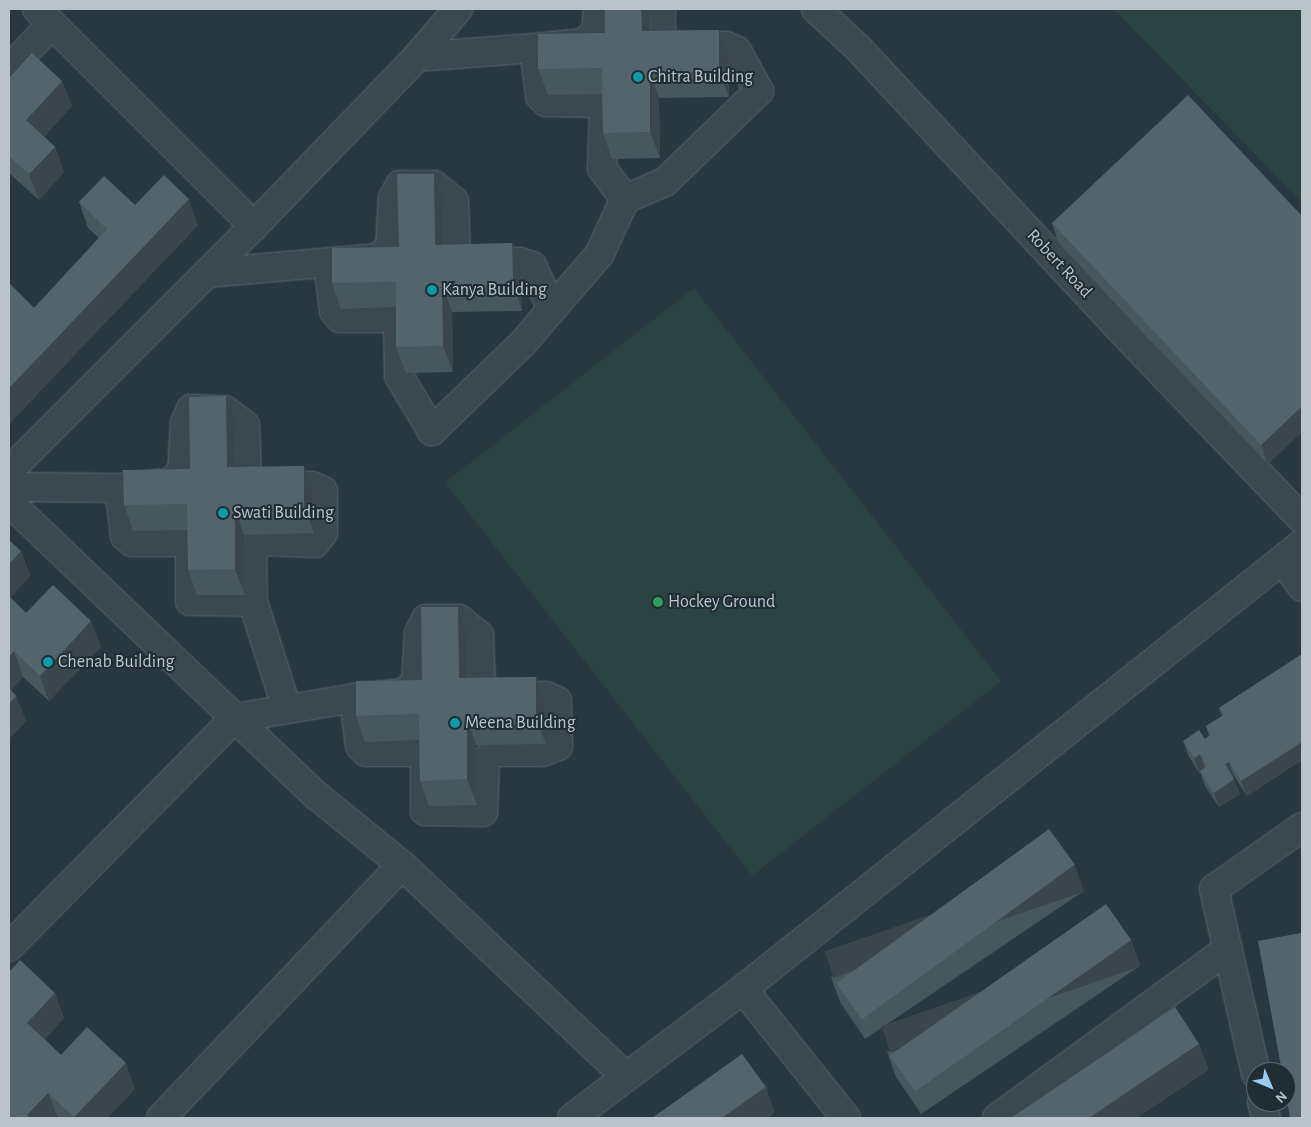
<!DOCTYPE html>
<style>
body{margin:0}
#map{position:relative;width:1311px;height:1127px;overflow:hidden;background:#283740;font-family:"Alegreya Sans",sans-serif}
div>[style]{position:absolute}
.green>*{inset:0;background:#2b4340;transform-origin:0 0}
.roads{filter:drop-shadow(0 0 1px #5a666d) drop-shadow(0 0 1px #5a666d)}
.minor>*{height:28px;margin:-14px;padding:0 14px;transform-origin:14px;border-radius:14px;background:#3c4850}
.wall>*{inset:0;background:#48565d}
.shaded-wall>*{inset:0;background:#3b464c;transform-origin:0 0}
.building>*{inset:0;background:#54646c;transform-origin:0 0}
.dots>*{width:14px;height:14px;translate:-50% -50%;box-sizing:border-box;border:2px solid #212d35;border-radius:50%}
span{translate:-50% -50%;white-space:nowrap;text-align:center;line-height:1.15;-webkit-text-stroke:4px #212d35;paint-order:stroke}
.poi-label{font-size:18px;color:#b9c3ca}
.left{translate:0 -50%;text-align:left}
.street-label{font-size:18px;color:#b9c3ca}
.frame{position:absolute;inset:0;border:10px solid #b9c3ca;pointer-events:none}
.north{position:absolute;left:1246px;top:1062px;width:50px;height:50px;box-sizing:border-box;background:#212d35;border:1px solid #5e6971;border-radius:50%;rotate:135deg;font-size:14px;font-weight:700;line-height:20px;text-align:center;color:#b9c3ca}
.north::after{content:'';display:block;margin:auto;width:18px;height:22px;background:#98cbf0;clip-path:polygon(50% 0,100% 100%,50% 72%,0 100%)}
</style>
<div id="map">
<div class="green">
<i style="clip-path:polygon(1114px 9px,1302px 9px,1302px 203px)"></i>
<i style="left:694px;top:288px;width:499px;height:316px;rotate:52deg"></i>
</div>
<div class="roads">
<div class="minor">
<i style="left:37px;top:9px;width:307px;rotate:45deg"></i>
<i style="left:816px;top:9px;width:57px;rotate:42.9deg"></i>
<i style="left:858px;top:48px;width:379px;rotate:47deg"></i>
<i style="left:1116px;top:325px;width:269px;rotate:46.2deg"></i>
<i style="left:417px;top:57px;width:117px;rotate:-4.4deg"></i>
<i style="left:9px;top:69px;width:62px;rotate:-46.3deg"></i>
<i style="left:625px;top:199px;width:43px;rotate:-23deg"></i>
<i style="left:665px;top:182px;width:131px;rotate:-44.1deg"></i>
<i style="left:759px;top:91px;width:46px;rotate:-118.8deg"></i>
<i style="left:737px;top:51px;width:12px;rotate:-156deg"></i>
<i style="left:726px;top:46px;width:56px;rotate:180deg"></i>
<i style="left:670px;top:46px;width:13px;rotate:-132deg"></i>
<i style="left:661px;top:36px;width:27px;rotate:-90deg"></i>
<i style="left:207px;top:273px;width:172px;rotate:-5deg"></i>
<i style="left:378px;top:258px;width:16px;rotate:-43deg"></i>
<i style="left:390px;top:247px;width:49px;rotate:-86.5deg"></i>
<i style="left:393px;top:198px;width:15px;rotate:-62deg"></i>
<i style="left:400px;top:185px;width:34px"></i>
<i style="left:434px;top:185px;width:26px;rotate:39deg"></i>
<i style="left:454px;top:201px;width:51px;rotate:87.8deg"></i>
<i style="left:456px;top:252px;width:12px;rotate:48deg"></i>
<i style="left:464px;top:261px;width:56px;rotate:1deg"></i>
<i style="left:520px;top:262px;width:13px;rotate:18deg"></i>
<i style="left:532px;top:266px;width:47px;rotate:65.1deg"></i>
<i style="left:552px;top:309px;width:45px;rotate:130.5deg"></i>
<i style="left:523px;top:343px;width:127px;rotate:136deg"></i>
<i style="left:432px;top:431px;width:64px;rotate:-121deg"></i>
<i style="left:399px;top:376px;width:54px;rotate:-91.1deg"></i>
<i style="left:398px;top:322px;width:6px;rotate:-135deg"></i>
<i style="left:394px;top:318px;width:54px;rotate:180deg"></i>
<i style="left:340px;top:318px;width:9px;rotate:-131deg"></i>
<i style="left:334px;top:311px;width:48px;rotate:-97.1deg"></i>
<i style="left:552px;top:309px;width:72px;rotate:-49deg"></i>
<i style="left:599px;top:255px;width:62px;rotate:-65.1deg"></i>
<i style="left:625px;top:199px;width:39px;rotate:-127deg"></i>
<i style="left:602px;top:168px;width:62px;rotate:-88.2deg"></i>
<i style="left:604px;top:106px;width:5px;rotate:-143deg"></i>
<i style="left:600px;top:103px;width:54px;rotate:-178.9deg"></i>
<i style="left:546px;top:102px;width:8px;rotate:-135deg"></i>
<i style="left:540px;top:96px;width:48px;rotate:-97.1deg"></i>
<i style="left:534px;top:48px;width:49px;rotate:-5.8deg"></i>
<i style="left:583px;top:43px;width:17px;rotate:-40deg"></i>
<i style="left:596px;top:32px;width:23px;rotate:-85deg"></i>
<i style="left:9px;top:471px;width:346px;rotate:-45deg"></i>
<i style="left:254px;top:226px;width:235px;rotate:-46deg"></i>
<i style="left:417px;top:57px;width:63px;rotate:-49.5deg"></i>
<i style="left:9px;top:487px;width:110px;rotate:0.5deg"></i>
<i style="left:119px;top:488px;width:50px;rotate:-5.7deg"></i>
<i style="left:169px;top:483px;width:17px;rotate:-40deg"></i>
<i style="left:182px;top:472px;width:49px;rotate:-86.5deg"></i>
<i style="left:185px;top:423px;width:15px;rotate:-67deg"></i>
<i style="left:191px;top:409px;width:34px;rotate:2deg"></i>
<i style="left:225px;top:410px;width:25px;rotate:37deg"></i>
<i style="left:245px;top:425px;width:51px;rotate:87.8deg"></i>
<i style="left:247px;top:476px;width:13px;rotate:51deg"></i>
<i style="left:255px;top:486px;width:57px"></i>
<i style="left:312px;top:486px;width:12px;rotate:24deg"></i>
<i style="left:323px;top:491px;width:42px;rotate:90deg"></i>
<i style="left:323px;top:533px;width:13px;rotate:129deg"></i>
<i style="left:315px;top:543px;width:55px;rotate:-177.9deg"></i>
<i style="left:260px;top:541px;width:15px;rotate:122deg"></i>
<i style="left:252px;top:554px;width:48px;rotate:88.8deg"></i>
<i style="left:253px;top:602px;width:63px;rotate:-179.1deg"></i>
<i style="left:190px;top:601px;width:55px;rotate:-90deg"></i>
<i style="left:190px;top:546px;width:6px;rotate:-141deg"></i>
<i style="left:185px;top:542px;width:53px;rotate:180deg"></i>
<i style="left:132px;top:542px;width:9px;rotate:-139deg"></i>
<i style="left:125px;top:536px;width:48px;rotate:-97.1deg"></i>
<i style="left:9px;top:502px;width:426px;rotate:43.7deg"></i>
<i style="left:317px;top:796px;width:109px;rotate:39.1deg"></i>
<i style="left:402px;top:865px;width:308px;rotate:43.4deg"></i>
<i style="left:1282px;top:560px;width:34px;rotate:53deg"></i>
<i style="left:253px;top:602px;width:112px;rotate:72.4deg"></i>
<i style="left:9px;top:947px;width:322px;rotate:-45.4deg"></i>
<i style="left:235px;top:718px;width:121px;rotate:-9.5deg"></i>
<i style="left:354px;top:698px;width:50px;rotate:-5.7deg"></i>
<i style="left:404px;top:693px;width:16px;rotate:-43deg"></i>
<i style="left:416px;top:682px;width:49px;rotate:-86.5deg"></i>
<i style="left:419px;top:633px;width:16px;rotate:-63deg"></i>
<i style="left:426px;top:619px;width:33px"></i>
<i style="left:459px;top:619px;width:26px;rotate:39deg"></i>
<i style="left:479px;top:635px;width:51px;rotate:87.8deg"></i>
<i style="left:481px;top:686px;width:13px;rotate:48deg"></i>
<i style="left:490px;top:696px;width:56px"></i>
<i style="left:546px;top:696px;width:12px;rotate:24deg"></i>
<i style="left:557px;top:701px;width:45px;rotate:88.7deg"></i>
<i style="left:558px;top:746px;width:17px;rotate:159deg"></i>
<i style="left:542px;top:752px;width:49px;rotate:180deg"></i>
<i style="left:493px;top:752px;width:12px;rotate:132deg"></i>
<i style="left:485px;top:761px;width:51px;rotate:92.2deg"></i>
<i style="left:483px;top:812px;width:58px;rotate:-179deg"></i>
<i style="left:425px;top:811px;width:55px;rotate:-90deg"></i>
<i style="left:425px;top:756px;width:6px;rotate:-141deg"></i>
<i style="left:420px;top:752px;width:54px;rotate:180deg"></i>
<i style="left:366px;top:752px;width:8px;rotate:-135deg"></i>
<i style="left:360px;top:746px;width:48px;rotate:-97.1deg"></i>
<i style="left:743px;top:989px;width:165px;rotate:51.4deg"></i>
<i style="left:1256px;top:1074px;width:190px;rotate:-102.8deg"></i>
<i style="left:1214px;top:889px;width:108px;rotate:-35.2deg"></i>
<i style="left:1262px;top:1102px;width:16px;rotate:76deg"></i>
<i style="left:161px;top:1118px;width:349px;rotate:-46.4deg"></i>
<i style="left:572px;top:1118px;width:214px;rotate:-37deg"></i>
<i style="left:743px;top:989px;width:714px;rotate:-38.52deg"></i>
<i style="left:997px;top:1118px;width:286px;rotate:-36.2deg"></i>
</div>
</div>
<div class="wall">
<i style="clip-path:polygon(650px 9px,651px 31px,719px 30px,728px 55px,729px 97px,659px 98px,660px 158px,612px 159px,603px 133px,602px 94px,548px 95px,538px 69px)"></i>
<i style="clip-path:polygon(9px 78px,62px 81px,72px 106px,44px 136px,55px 147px,64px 172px,39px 200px,9px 173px)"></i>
<i style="clip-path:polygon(443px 199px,444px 245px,512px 243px,521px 269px,522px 311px,452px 312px,453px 372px,406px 373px,396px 347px,396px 307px,341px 309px,332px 283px,399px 247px)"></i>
<i style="clip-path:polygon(79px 202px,135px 205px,198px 225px,9px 424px,9px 283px,34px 308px,99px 238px,88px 228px)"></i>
<i style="clip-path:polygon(1302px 216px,1302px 432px,1268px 464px,1058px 242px,1052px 223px)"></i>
<i style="clip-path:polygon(235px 422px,236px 467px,313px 491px,314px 533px,244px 535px,245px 595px,197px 595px,188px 570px,188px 530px,133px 531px,124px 505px,190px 469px)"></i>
<i style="clip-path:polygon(9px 540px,21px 551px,30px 576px,10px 598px,26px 613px,101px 647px,49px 701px,23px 677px,11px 690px,16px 696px,26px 721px,9px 739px)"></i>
<i style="clip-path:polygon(467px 632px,468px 678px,536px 677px,545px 702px,546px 744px,476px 745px,477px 805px,429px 806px,420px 781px,419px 740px,365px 742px,356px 716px,422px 680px)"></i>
<i style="clip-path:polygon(1302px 654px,1302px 760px,1247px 796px,1234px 776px,1233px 777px,1240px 794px,1219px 807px,1205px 786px,1200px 772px,1199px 773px,1188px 755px,1183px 741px,1205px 739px,1209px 736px,1206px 726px,1222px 716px,1219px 708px)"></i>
<i style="clip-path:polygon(1084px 891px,865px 1039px,840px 1002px,831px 977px)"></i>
<i style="clip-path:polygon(1131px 940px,1140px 966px,921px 1114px,896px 1077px,887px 1052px)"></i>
<i style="clip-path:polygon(55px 993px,64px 1018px,45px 1039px,61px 1055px,135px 1089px,107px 1118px,9px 1118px)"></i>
</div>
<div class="shaded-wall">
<i style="clip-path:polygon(641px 9px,650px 9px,651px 57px,642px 31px)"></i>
<i style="clip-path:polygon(719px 30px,728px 55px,729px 97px,719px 71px)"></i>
<i style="clip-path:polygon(650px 73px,659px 98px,660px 158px,650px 132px)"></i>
<i style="clip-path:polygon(62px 81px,72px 106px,36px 146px,26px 120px)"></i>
<i style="clip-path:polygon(55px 147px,64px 172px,39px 200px,29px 174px)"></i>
<i style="clip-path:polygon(434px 174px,443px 199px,444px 271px,435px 245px)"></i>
<i style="clip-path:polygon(189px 199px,198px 225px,9px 424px,9px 388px)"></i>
<i style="clip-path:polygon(512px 243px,521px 269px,522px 311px,513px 285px)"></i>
<i style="clip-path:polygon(442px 286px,452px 312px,453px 372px,443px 346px)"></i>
<i style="clip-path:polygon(226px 396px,235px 422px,236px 493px,227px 467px)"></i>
<i style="clip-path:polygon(1302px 406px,1302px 432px,1268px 464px,1261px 445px)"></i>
<i style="clip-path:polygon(304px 466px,313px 491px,314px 533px,304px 507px)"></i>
<i style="clip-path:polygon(235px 509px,244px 535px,245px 595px,235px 569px)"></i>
<i style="clip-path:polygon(21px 551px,30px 576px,9px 599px,9px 564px)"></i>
<i style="clip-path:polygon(458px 607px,467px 632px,468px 704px,459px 678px)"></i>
<i style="clip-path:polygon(91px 621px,101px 647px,49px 701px,40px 676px)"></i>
<i style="clip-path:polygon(14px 651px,23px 677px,9px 693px,9px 657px)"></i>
<i style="clip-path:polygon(536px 677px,545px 702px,546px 744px,536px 718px)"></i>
<i style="clip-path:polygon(16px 696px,26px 721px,9px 739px,9px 704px)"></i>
<i style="clip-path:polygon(467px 719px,476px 745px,477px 805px,467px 779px)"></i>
<i style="clip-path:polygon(1302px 742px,1302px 760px,1247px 796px,1241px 781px)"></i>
<i style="clip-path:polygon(1200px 754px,1205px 769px,1199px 773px,1194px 758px)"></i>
<i style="clip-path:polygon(1229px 762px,1234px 776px,1230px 779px,1225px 764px)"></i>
<i style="clip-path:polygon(1234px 779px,1240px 794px,1219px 807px,1214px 793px)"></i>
<i style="left:1075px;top:865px;width:28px;height:265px;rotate:71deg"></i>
<i style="left:1131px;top:940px;width:28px;height:264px;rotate:71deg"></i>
<i style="clip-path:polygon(55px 993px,64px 1018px,37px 1048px,27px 1023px)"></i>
<i style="clip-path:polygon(1199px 1044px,1209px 1070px,1137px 1118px,1089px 1118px)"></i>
<i style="clip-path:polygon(126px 1063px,135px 1089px,107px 1118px,75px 1118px,74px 1117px)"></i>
<i style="clip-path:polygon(766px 1087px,775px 1113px,767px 1118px,722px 1118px)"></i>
<i style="clip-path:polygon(48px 1093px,58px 1118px,28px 1118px,27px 1115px)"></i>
</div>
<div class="building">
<i style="clip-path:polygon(605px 9px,641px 9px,642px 31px,719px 30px,719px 71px,650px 73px,650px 132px,603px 133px,602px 68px,538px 69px,538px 34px,605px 33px)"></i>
<i style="clip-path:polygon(32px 53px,62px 81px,26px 120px,55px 147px,29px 174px,9px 156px,9px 78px)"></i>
<i style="clip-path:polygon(1188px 95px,1302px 216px,1302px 406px,1261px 445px,1052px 223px)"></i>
<i style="clip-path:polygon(397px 174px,434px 174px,435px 245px,512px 243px,513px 285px,442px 286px,443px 346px,396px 347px,396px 282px,332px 283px,332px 248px,399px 247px)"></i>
<i style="clip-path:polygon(164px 175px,189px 199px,9px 388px,9px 283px,34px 308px,107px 229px,79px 202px,104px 176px,135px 205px)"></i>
<i style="clip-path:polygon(226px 396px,227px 467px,304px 466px,304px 507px,235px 509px,235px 569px,188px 570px,187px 504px,124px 505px,123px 470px,190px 469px,189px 397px)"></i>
<i style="clip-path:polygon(9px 540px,21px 551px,9px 564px)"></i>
<i style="clip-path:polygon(53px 585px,91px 621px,40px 676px,14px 651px,9px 657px,9px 596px,26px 613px)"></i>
<i style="clip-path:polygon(421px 607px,458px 607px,459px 678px,536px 677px,536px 718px,467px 719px,467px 779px,420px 781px,419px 714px,356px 716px,356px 681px,422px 680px)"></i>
<i style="clip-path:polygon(1302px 654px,1302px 742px,1241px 781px,1229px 762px,1225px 764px,1234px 779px,1214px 793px,1200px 771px,1207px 766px,1200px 754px,1194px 758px,1183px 741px,1199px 730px,1205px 739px,1211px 735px,1206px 726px,1224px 715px,1219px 708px)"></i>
<i style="clip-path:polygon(9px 688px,16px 696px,9px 704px)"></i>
<i style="left:1049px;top:829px;width:44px;height:263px;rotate:54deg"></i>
<i style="left:1106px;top:904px;width:44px;height:264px;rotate:55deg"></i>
<i style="clip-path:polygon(1301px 933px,1302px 939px,1302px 1118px,1290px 1118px,1286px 1095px,1286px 1072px,1282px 1072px,1258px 941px)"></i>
<i style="clip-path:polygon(20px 960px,55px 993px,27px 1023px,61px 1055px,87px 1027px,126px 1063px,74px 1117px,48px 1093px,27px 1115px,30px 1118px,9px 1118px,9px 972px)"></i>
<i style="clip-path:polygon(1175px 1007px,1199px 1044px,1089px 1118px,1011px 1118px)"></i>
<i style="clip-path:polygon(742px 1054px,766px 1087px,722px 1118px,652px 1118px)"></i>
</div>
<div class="dots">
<i style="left:638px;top:77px;background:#0f9aa8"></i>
<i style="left:432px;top:290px;background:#0f9aa8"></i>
<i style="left:223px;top:513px;background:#0f9aa8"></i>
<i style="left:658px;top:602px;background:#2e9e5b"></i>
<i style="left:48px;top:662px;background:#0f9aa8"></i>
<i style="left:455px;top:723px;background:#0f9aa8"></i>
</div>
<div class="poi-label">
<span class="left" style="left:648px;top:77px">Chitra Building</span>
<span class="left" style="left:442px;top:290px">Kanya Building</span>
<span class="left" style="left:233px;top:513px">Swati Building</span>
<span class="left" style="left:668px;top:602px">Hockey Ground</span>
<span class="left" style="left:58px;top:662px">Chenab Building</span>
<span class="left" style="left:465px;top:723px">Meena Building</span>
</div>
<div class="street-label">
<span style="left:1059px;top:264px;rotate:47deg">Robert Road</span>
</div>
<div class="frame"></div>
<div class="north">N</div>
</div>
